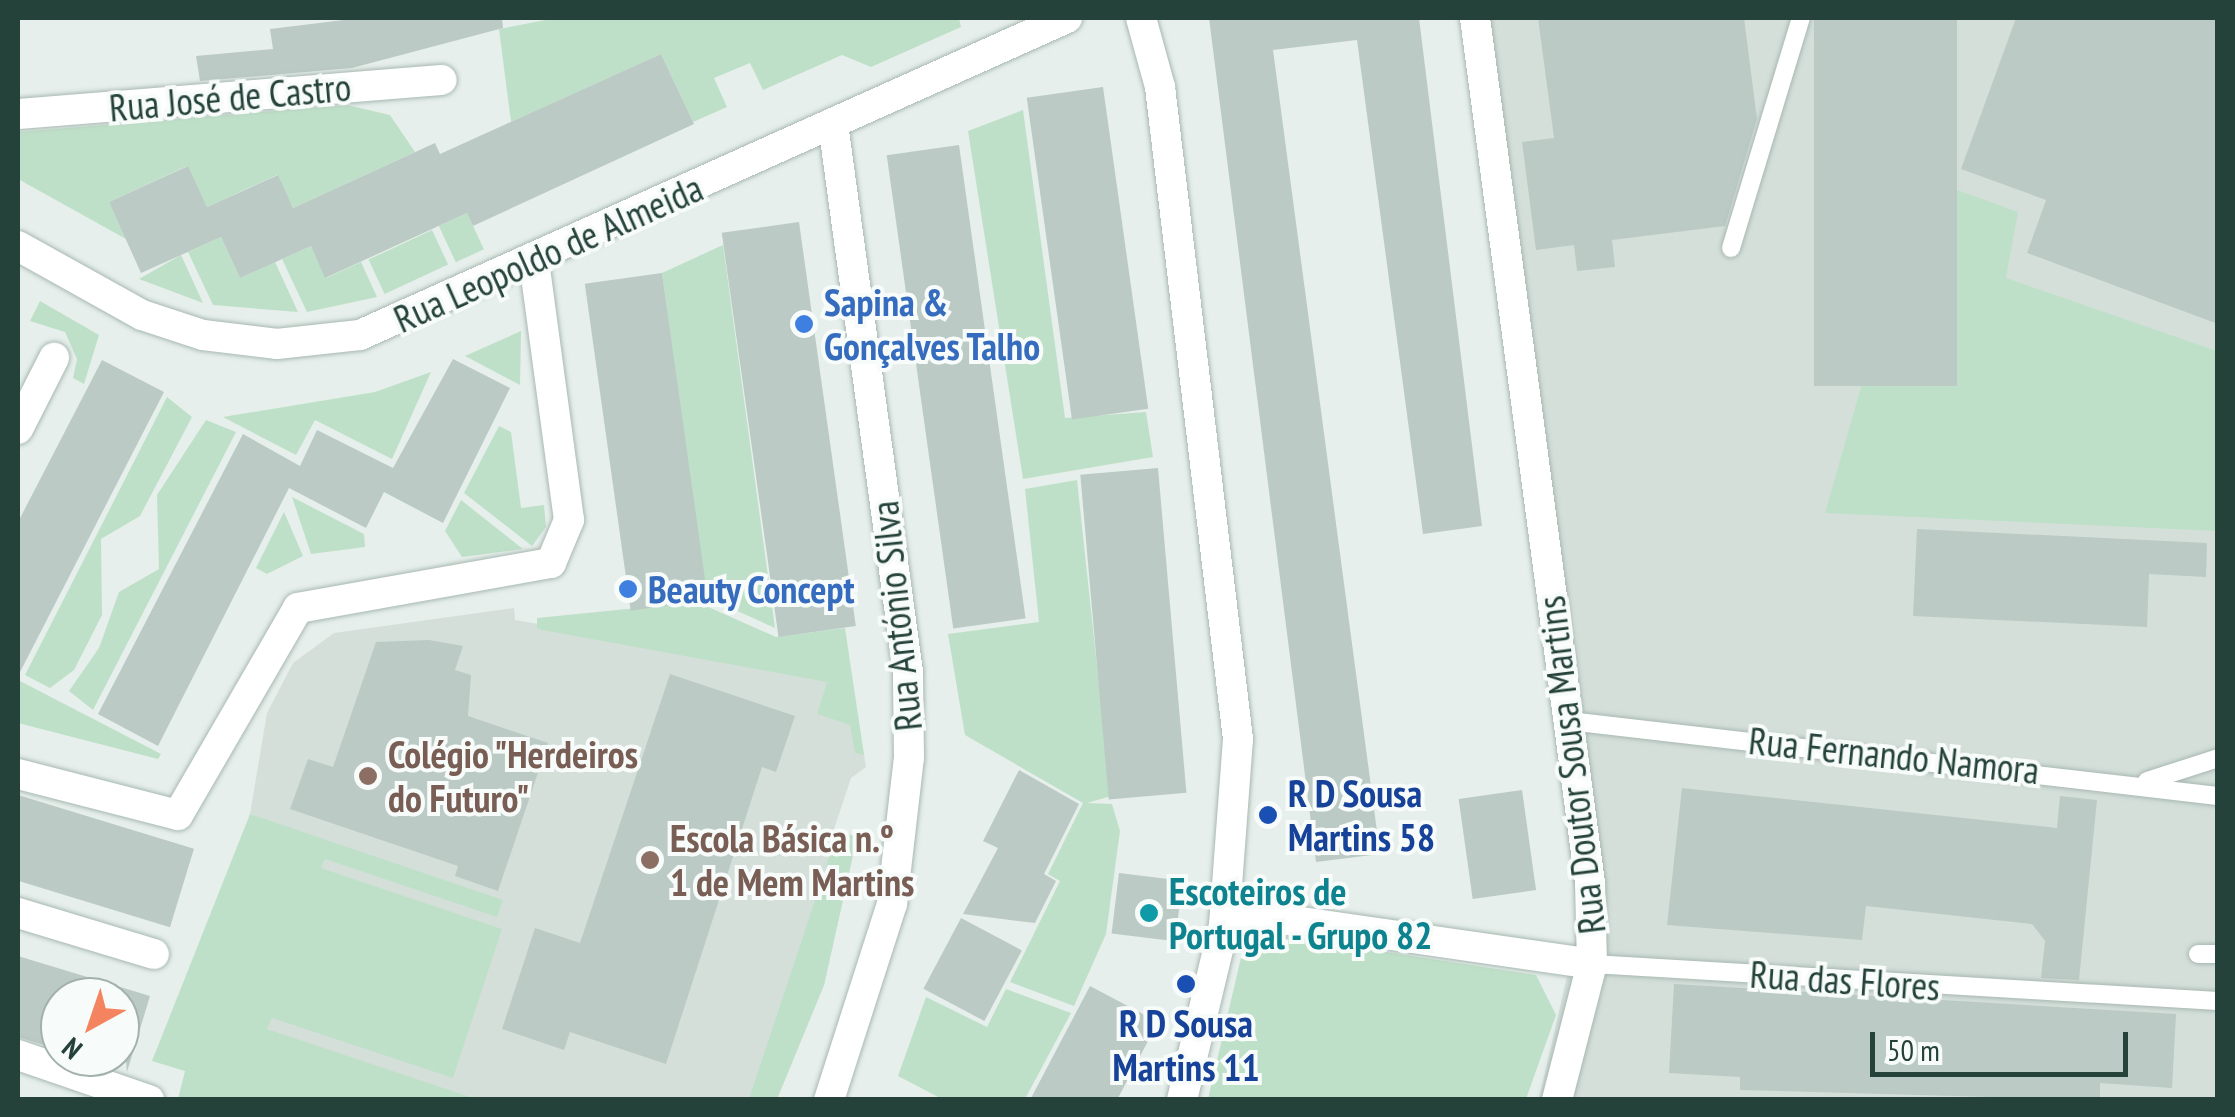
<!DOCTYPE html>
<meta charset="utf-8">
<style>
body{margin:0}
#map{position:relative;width:2235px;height:1117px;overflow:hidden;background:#e6efeb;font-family:"PT Sans Narrow",sans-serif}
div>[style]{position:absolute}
.built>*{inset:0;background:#d4dfda}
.green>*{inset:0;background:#bfe0c8;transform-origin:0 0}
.building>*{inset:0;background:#bbcac4;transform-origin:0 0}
.roads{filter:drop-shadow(0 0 2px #a8b8b2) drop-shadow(0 0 2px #a8b8b2)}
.lane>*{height:18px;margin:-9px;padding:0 9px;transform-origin:9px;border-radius:9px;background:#fff}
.street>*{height:30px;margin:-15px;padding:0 15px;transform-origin:15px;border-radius:15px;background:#fff}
.dots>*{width:28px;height:28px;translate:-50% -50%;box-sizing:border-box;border:5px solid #f7fbf9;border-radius:50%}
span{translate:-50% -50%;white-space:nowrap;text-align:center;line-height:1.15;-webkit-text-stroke:8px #f7fbf9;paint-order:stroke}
.street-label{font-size:38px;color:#24423a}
.shop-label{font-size:38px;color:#366cbe;font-weight:700}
.left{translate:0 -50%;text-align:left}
.education-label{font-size:38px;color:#785e54;font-weight:700}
.transit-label{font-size:38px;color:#164399;font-weight:700}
.culture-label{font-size:38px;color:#0d838f;font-weight:700}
.frame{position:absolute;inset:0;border:20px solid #24423a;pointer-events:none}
.north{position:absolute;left:40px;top:977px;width:100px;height:100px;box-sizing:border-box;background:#f7fbf9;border:2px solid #a3b1ad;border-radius:50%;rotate:220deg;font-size:28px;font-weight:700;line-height:40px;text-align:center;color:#24423a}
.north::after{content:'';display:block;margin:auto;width:35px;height:45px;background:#f4845f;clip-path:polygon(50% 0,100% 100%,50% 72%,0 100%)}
.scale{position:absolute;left:1870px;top:1032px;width:258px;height:45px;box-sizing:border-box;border:5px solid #24423a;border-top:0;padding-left:12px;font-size:30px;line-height:35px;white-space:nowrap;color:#24423a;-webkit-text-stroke:8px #f7fbf9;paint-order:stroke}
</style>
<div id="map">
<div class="built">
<i style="clip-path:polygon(1482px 18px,2217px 18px,2217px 1099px,1539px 1099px,1578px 928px)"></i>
<i style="clip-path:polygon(514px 608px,515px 620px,851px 675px,866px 767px,851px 778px,834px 829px,857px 837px,824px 985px,777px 1099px,464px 1099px,235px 1054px,327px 841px,250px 814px,267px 713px,293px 663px,334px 633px)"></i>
</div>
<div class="green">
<i style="clip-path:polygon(556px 18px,959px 18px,961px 27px,871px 67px,842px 55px,763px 90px,750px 63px,714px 78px,727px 107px,693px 122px,661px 54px,511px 122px,499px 29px)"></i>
<i style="clip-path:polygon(347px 105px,390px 115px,415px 152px,293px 208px,277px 175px,207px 207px,187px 166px,109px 202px,126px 239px,18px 179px,18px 132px)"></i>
<i style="clip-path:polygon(1023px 110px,1065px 418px,1146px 412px,1153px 457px,1023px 479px,968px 131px)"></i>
<i style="clip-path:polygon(1921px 177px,2018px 212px,2006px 278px,2217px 351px,2217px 531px,1825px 513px)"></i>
<i style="left:467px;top:213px;width:40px;height:31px;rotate:65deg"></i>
<i style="left:432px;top:230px;width:38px;height:70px;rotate:65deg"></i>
<i style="clip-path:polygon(221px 237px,240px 278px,275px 262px,298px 312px,213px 305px,188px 252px)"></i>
<i style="clip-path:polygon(723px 245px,775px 628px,706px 597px,662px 273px)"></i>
<i style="clip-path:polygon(311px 246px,326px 278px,361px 262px,377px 297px,307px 312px,282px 259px)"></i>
<i style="clip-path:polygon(181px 255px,203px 303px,139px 279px)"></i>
<i style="clip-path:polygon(40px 301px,99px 335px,84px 384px,73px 378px,77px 359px,65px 332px,30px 321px)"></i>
<i style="clip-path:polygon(521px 331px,520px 385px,465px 356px)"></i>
<i style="clip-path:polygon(431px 372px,392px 459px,315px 420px,296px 455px,223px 417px,375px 392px)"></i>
<i style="clip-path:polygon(167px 397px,192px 417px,140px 516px,101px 539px,102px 615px,74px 670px,50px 688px,25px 675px)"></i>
<i style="clip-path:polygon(206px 420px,236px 432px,93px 710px,69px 691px,99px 648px,119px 592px,159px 569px,157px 495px)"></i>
<i style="clip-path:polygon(499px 426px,511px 432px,521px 508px,544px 505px,546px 527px,532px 546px,464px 493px)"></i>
<i style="clip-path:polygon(1077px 480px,1111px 796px,1087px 803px,1112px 804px,1120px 831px,1106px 934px,1074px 1006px,1010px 982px,1060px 881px,1048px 874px,1083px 803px,965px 735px,948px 634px,1039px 622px,1025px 489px)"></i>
<i style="clip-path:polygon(292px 497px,364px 534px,365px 547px,311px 554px)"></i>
<i style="clip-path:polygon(461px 500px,523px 549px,462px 557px,445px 531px)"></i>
<i style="clip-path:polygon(284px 512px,303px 556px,267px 574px,256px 568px)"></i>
<i style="clip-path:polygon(697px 602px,776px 637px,845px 628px,864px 755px,855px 753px,850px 725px,817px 714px,827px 682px,537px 629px,537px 618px)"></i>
<i style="clip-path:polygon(18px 680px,161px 754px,158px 759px,18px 723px)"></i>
<i style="clip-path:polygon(250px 814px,503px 900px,497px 917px,325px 859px,321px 868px,502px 929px,453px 1078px,272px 1018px,267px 1029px,476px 1099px,178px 1099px,185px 1071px,152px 1061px)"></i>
<i style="clip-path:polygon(838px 831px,857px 837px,824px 985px,777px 1099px,749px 1099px)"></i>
<i style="clip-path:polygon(1262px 933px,1536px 975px,1556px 1015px,1526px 1099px,1208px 1099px,1243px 949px)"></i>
<i style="clip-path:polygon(1006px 989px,1071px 1013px,1025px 1099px,942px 1099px,898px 1076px,926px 997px,987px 1027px)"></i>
</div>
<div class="building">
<i style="clip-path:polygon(360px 18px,502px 18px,503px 28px,352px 68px,200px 81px,196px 56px,273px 49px,270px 29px)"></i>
<i style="clip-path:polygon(1209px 18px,1419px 18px,1482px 526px,1423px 534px,1357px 40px,1273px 50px,1380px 854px,1316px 862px)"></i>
<i style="clip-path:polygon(1538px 18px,1744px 18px,1757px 119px,1725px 226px,1612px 240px,1615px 267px,1577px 271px,1574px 245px,1536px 250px,1522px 142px,1554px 138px)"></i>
<i style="left:1814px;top:18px;width:143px;height:368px"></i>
<i style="clip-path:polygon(2016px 18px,2218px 18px,2218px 324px,2027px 253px,2046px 200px,1961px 169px)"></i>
<i style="clip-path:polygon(661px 54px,694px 124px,473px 226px,467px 213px,325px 278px,311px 246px,240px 278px,221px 237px,141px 273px,109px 202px,188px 166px,207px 207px,278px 175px,293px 208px,435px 143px,440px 154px)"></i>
<i style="left:1103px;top:87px;width:325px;height:77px;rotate:82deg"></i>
<i style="left:959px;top:145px;width:478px;height:73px;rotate:82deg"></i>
<i style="left:799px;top:222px;width:408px;height:78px;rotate:82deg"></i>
<i style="left:662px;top:273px;width:330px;height:78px;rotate:82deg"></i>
<i style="clip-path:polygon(453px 359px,510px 388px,443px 523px,384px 492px,366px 528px,289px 488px,158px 746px,98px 714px,243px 434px,300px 466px,317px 430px,393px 468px)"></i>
<i style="clip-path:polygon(102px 360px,164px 392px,18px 676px,18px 522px)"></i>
<i style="left:1158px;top:468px;width:326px;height:78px;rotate:85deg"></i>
<i style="clip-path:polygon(1917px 529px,2207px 543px,2206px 577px,2149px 574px,2147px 627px,1913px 616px)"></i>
<i style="clip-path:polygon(429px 640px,463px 646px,455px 670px,471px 675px,468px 716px,548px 743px,498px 891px,455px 876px,458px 866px,290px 809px,308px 759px,333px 767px,376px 642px)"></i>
<i style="clip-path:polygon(670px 674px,795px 716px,776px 772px,762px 767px,666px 1064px,570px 1032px,564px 1050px,502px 1029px,535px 928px,580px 943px)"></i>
<i style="clip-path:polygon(1019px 770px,1079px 804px,1044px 874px,1056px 881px,1035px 923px,963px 914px,998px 848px,983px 841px)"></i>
<i style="clip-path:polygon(1682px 788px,2057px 828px,2060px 796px,2097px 800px,2079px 980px,2041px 978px,2045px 941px,2032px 924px,1866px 906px,1862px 940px,1667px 925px)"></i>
<i style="left:1522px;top:790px;width:101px;height:64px;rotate:82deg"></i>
<i style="left:18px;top:795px;width:184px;height:82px;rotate:17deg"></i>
<i style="left:1119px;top:873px;width:64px;height:61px;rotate:7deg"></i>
<i style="left:961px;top:918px;width:69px;height:80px;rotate:28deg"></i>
<i style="clip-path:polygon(18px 956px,150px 996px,127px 1072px,120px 997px,60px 997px,60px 1050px,18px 1037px)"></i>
<i style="clip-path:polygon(1674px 984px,2176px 1014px,2172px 1088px,2100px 1083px,2100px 1100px,1740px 1090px,1740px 1077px,1669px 1073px)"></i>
<i style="clip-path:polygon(1090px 986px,1158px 1022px,1117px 1100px,1030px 1100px)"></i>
</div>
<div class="roads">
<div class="lane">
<i style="left:1731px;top:248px;width:240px;rotate:-73.1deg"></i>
<i style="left:1569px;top:721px;width:653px;rotate:6.59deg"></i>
<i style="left:2147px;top:781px;width:75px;rotate:-17.9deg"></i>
<i style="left:2198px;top:954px;width:20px"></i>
<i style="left:1592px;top:964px;width:627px;rotate:3.38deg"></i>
</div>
<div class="street">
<i style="left:1141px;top:18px;width:72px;rotate:74.6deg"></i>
<i style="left:1160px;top:87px;width:657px;rotate:83.18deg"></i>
<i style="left:1238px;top:739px;width:187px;rotate:94.3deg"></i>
<i style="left:1224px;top:925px;width:180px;rotate:103.5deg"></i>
<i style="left:18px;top:114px;width:425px;rotate:-4.6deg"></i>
<i style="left:18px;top:246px;width:142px;rotate:29.1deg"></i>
<i style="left:142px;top:315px;width:64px;rotate:18.2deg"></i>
<i style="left:203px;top:335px;width:75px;rotate:6.9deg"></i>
<i style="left:277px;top:344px;width:83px;rotate:-6.2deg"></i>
<i style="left:360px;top:335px;width:775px;rotate:-24.15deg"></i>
<i style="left:18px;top:429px;width:80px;rotate:-63.1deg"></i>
<i style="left:18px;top:774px;width:165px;rotate:14.4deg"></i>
<i style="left:178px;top:815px;width:239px;rotate:-59.9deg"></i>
<i style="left:298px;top:608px;width:257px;rotate:-10.1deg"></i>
<i style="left:551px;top:563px;width:47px;rotate:-67.3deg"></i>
<i style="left:569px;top:520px;width:262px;rotate:-97.7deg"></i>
<i style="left:1225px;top:911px;width:371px;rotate:8.2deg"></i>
<i style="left:1592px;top:964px;width:81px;rotate:-91.4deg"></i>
<i style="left:1590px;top:883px;width:873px;rotate:-97.57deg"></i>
<i style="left:18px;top:913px;width:142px;rotate:16.8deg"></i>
<i style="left:18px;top:1055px;width:139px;rotate:19deg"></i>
<i style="left:829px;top:1100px;width:206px;rotate:-72.2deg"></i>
<i style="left:892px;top:904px;width:147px;rotate:-83.4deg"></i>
<i style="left:909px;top:758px;width:86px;rotate:-90.7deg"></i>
<i style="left:908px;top:672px;width:553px;rotate:-97.79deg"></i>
<i style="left:1557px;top:1100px;width:140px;rotate:-75.6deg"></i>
</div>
</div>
<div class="dots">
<i style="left:804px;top:324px;background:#3f7fe0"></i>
<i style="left:628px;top:589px;background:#3f7fe0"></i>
<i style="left:368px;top:776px;background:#8d6e63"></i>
<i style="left:1268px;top:815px;background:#1a4fb4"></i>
<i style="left:650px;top:860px;background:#8d6e63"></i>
<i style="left:1149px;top:913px;background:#0f9aa8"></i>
<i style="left:1186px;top:984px;background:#1a4fb4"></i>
</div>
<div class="street-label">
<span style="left:230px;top:97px;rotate:-5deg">Rua José de Castro</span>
<span style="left:548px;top:253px;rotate:-24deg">Rua Leopoldo de Almeida</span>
<span style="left:896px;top:616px;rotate:-96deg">Rua António Silva</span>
<span style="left:1894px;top:755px;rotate:6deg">Rua Fernando Namora</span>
<span style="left:1571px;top:765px;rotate:-97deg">Rua Doutor Sousa Martins</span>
<span style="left:1845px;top:980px;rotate:4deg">Rua das Flores</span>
</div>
<div class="shop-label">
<span class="left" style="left:824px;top:324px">Sapina &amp;<br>Gonçalves Talho</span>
<span class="left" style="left:648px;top:589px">Beauty Concept</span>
</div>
<div class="education-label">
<span class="left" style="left:388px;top:776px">Colégio "Herdeiros<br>do Futuro"</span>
<span class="left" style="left:670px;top:860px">Escola Básica n.º<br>1 de Mem Martins</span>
</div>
<div class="transit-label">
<span class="left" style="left:1288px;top:815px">R D Sousa<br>Martins 58</span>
<span style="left:1186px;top:1045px">R D Sousa<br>Martins 11</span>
</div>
<div class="culture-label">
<span class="left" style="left:1169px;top:913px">Escoteiros de<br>Portugal - Grupo 82</span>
</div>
<div class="frame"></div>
<div class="north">N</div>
<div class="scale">50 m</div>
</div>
